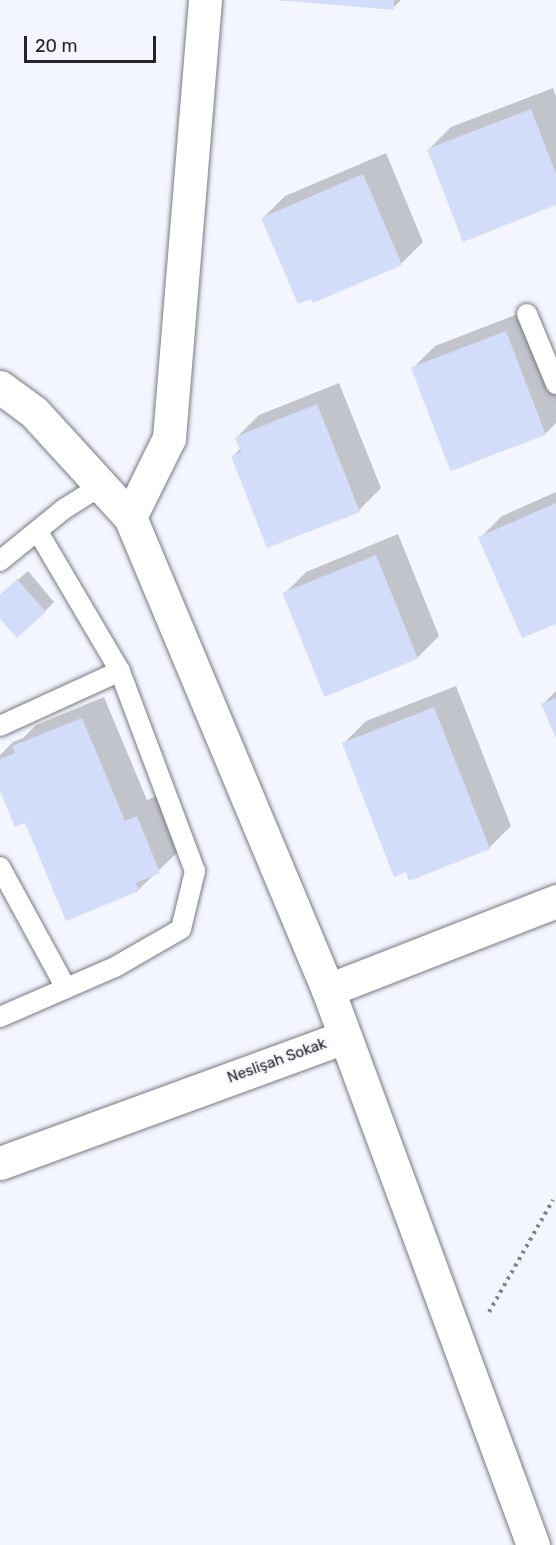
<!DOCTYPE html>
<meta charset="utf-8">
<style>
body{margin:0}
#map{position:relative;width:556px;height:1545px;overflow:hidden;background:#f3f6fe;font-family:Rubik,sans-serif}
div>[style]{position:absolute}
.shadow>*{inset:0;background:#0003}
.building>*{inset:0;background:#d3dcf9;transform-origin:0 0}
.path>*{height:4px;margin-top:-2px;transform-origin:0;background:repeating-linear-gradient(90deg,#83858a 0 3px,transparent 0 7.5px)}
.roads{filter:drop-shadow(0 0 2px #787a82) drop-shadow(0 0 2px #787a82)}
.service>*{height:20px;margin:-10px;padding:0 10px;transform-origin:10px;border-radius:10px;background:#fff}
.minor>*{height:33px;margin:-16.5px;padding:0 16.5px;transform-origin:16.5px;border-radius:16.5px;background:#fff}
span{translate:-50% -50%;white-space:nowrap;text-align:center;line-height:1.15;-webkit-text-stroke:4.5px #f3f6fe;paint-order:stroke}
.street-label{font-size:15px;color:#242528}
.scale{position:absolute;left:24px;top:36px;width:132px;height:27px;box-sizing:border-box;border:3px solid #242528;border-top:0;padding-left:8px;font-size:18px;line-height:21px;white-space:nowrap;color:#242528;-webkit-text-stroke:4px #f3f6fe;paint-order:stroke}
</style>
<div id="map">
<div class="shadow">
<i style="clip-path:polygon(279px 0,401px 0,393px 8px)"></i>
<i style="clip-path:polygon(553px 88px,556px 97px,556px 204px,429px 149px,451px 127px)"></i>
<i style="clip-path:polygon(386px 153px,423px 242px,401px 264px,263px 218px,285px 196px)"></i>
<i style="clip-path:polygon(528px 310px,556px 383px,556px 423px,545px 434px,413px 368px,435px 346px)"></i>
<i style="clip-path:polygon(339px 383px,381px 488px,359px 510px,233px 456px,241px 448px,237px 437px,259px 415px)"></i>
<i style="clip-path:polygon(556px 492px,556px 622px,480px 538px,502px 516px)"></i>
<i style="clip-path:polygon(398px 534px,439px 636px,417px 658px,284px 594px,306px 572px)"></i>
<i style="clip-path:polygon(28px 571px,54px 602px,45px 611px,0 617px,0 595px)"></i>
<i style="clip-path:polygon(456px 686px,511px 826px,489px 848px,344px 743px,366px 721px)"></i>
<i style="clip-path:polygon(556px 691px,556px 734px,543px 704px)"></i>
<i style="clip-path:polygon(104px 697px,147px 800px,159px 795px,181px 849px,138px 890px,26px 821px,0 787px,0 755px,13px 742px,23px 738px,36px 725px)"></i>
</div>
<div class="building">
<i style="clip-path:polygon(276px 0,394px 0,394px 10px)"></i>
<i style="clip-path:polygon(531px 109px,556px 174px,556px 205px,463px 242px,427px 149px)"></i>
<i style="clip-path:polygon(363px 174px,402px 265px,313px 303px,311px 299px,298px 304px,261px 218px)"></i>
<i style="left:506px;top:331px;width:111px;height:102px;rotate:69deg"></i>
<i style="clip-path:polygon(317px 404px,360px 512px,267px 548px,231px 456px,241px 452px,235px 437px)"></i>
<i style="clip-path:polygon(556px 503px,556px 624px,522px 638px,478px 537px)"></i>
<i style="left:376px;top:555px;width:112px;height:101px;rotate:68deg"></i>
<i style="clip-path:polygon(17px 579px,46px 612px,17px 638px,0 619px,0 595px)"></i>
<i style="clip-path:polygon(556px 698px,556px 738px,541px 704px)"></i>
<i style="clip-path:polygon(434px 707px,490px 849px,409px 881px,406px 872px,394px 877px,342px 743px)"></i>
<i style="clip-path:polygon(82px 718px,125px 821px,137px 816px,160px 873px,136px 883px,139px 891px,66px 921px,25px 823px,15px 827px,0 791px,0 759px,15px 753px,12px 746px)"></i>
</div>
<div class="path">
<i style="left:489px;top:1312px;width:129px;rotate:-60.3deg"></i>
</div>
<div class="roads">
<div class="service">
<i style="left:527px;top:314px;width:76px;rotate:67.5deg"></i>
<i style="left:0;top:561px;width:82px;rotate:-39.1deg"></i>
<i style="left:64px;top:509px;width:45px;rotate:-32.3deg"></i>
<i style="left:0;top:726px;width:132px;rotate:-24.6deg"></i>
<i style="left:0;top:867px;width:138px;rotate:61.4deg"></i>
<i style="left:0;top:1017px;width:125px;rotate:-23.5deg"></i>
<i style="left:115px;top:967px;width:76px;rotate:-29.9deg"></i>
<i style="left:181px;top:929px;width:60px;rotate:-76.4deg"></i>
<i style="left:195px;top:871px;width:214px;rotate:-110.6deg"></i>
<i style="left:120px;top:671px;width:161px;rotate:-120.5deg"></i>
</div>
<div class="minor">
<i style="left:0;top:387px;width:42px;rotate:36.3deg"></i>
<i style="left:34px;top:412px;width:142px;rotate:47.6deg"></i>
<i style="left:130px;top:517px;width:513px;rotate:67.29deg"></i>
<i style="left:130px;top:517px;width:88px;rotate:-63.7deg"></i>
<i style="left:169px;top:438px;width:439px;rotate:-85.3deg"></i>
<i style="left:0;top:1163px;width:367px;rotate:-20.1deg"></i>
<i style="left:533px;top:1545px;width:592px;rotate:-110.27deg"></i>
<i style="left:328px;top:990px;width:245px;rotate:-21.3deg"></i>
</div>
</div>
<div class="street-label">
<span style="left:277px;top:1061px;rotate:-20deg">Neslişah Sokak</span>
</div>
<div class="scale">20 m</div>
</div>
